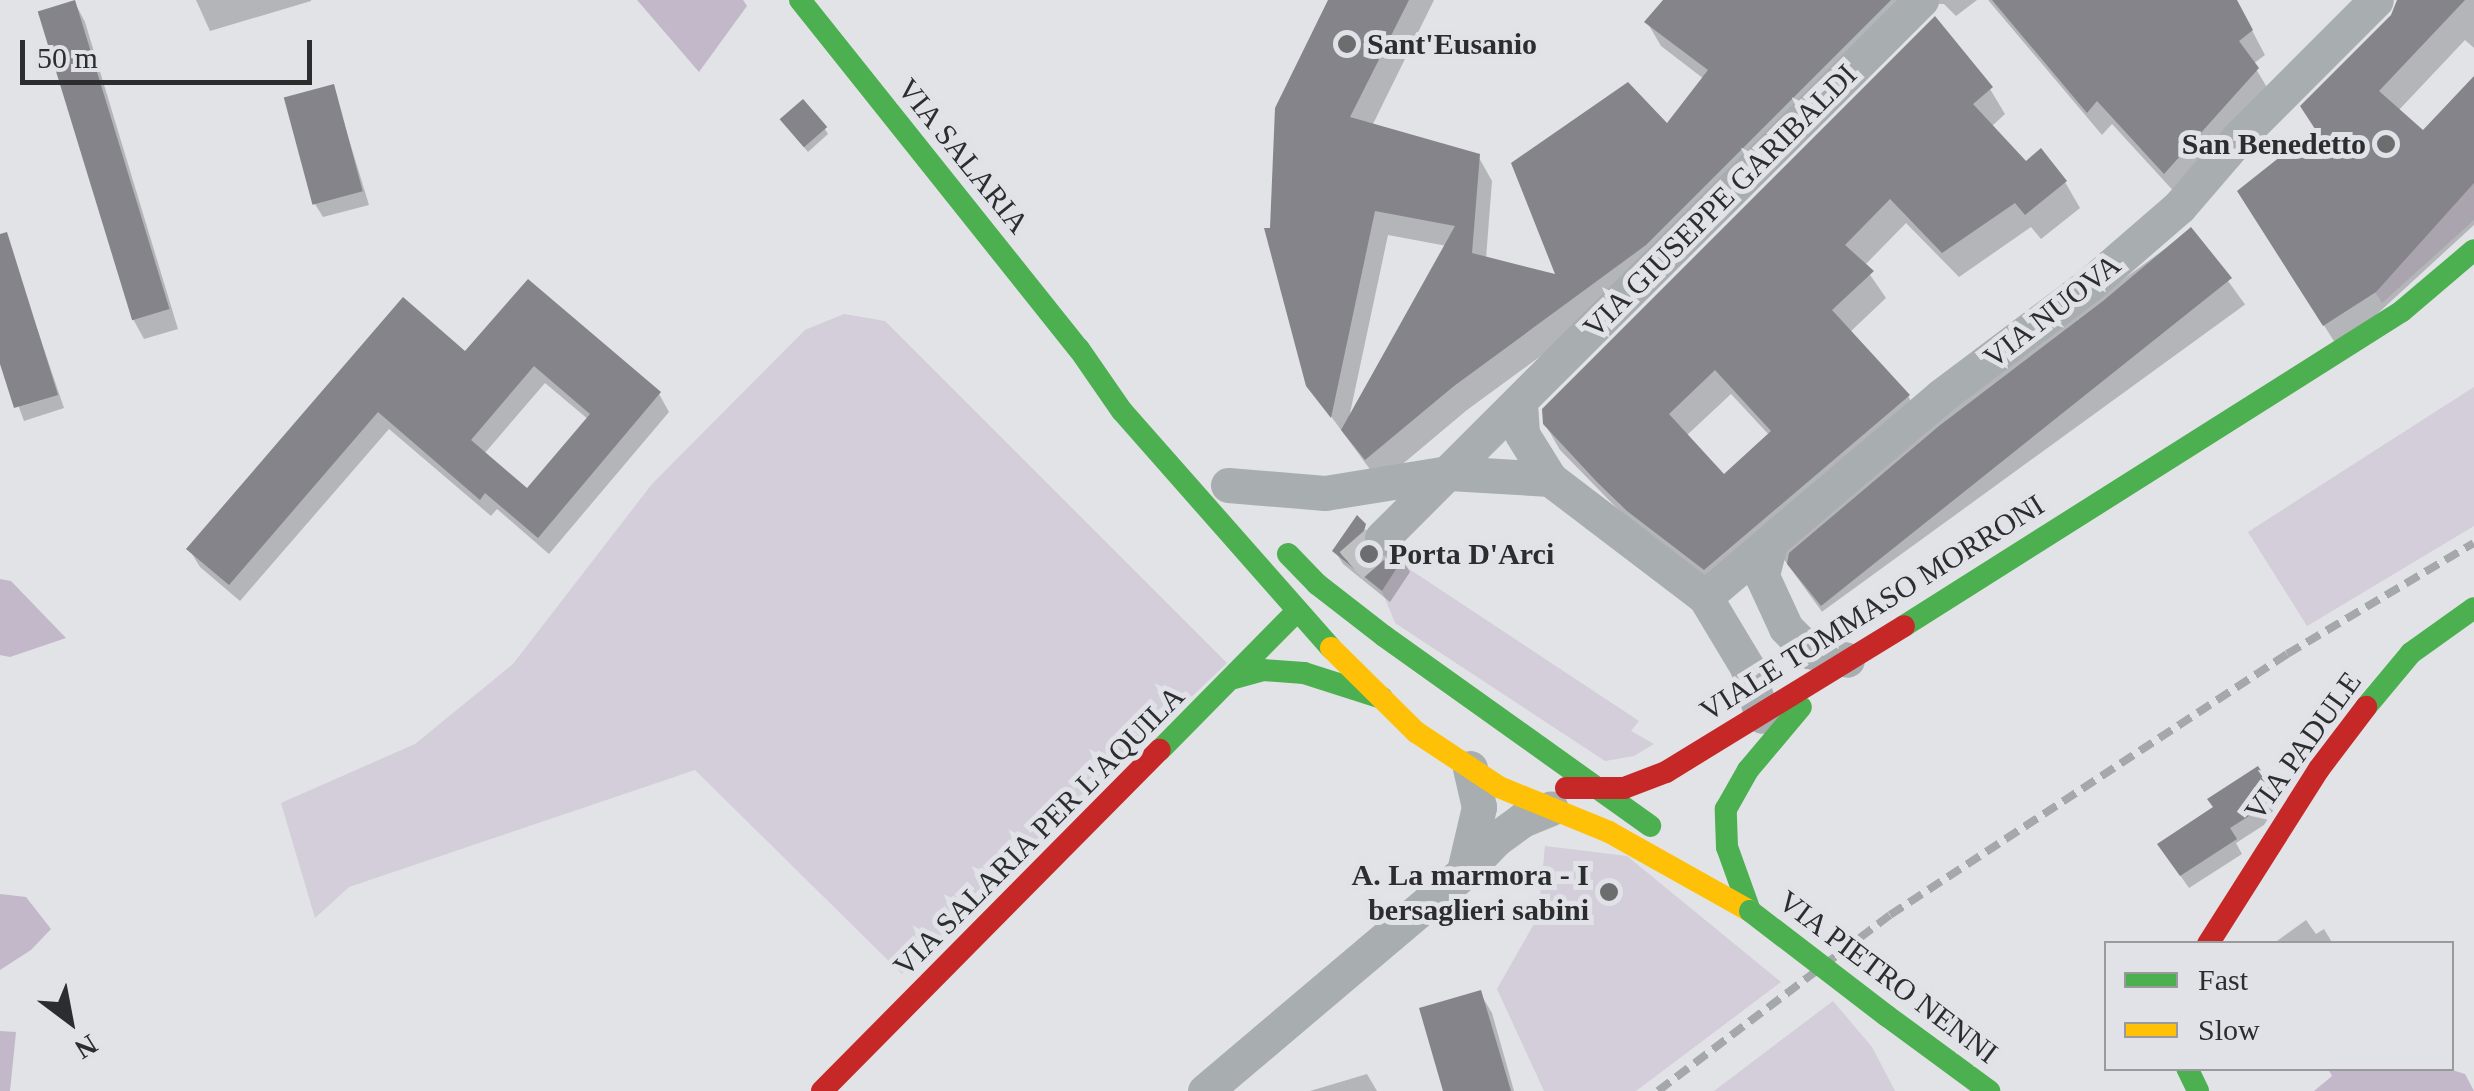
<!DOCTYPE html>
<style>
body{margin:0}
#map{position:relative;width:2474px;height:1091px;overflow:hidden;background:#e1e3e6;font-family:"Times New Roman",serif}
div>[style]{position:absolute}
.green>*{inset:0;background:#d4cdda}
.forest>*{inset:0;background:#c3b8ca}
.shadow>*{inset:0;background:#0003;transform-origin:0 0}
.building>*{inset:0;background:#85848b;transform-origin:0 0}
.street-tunnel>*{height:35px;margin-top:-17.5px;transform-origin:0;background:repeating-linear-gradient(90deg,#bdbfc1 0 35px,transparent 0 53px)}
.street>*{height:35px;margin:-17.5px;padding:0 17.5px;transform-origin:17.5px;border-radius:17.5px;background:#a8adb0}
.fast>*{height:22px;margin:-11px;padding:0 11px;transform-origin:11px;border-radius:11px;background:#4caf50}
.slow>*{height:22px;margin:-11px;padding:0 11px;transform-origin:11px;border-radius:11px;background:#ffc107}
.jam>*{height:22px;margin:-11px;padding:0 11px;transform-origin:11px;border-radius:11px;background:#c62828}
.rail>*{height:8px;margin-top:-4px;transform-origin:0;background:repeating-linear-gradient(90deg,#a5a8aa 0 15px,transparent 0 23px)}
.fast-bridge>*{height:22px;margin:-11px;padding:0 11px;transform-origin:11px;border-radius:11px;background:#4caf50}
.dots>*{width:28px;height:28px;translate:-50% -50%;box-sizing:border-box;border:5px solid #e0e2e7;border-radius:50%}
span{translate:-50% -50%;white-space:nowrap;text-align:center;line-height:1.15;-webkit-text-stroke:10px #e0e2e7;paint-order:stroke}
.poi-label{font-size:30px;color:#2c2d2f;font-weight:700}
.left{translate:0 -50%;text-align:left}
.right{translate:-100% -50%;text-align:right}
.street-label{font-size:30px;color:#2c2d2f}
.legend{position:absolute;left:2104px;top:941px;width:350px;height:130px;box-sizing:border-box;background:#e0e2e7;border:2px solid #989a9d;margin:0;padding:12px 18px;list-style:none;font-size:30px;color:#2c2d2f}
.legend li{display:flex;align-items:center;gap:20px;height:50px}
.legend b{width:50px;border:2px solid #989a9d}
.north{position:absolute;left:20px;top:971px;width:100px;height:100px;-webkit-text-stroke:8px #e0e2e7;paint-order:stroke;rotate:148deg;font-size:28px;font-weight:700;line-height:40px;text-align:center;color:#2c2d2f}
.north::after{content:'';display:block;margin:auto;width:35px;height:45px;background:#2c2d2f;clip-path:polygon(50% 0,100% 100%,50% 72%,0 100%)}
.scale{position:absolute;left:20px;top:40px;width:292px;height:45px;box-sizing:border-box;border:5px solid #2c2d2f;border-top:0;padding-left:12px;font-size:30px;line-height:35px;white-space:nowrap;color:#2c2d2f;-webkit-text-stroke:8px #e0e2e7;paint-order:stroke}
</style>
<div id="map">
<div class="green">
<i style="clip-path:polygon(2474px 183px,2474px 220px,2382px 303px,2374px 290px)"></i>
<i style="clip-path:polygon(844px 314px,885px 321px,1227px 663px,902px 974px,695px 770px,349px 887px,315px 918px,281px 803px,415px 744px,513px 664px,652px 484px,805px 330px)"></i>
<i style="clip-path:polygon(2474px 387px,2474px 526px,2307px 626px,2248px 532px)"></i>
<i style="clip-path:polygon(1400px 563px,1639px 721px,1631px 731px,1654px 744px,1634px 756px,1605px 761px,1395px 623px,1382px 591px)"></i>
<i style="clip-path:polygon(1545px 846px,1627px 856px,1781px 982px,1636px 1091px,1544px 1091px,1497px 989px,1538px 917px)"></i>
<i style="clip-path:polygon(1833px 1001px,1872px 1047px,1895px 1091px,1714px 1091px)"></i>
</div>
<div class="forest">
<i style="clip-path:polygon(637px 0,743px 0,747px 6px,699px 72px)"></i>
<i style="clip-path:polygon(0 579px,11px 581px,66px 638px,10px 657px,0 655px)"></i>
<i style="clip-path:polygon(0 894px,26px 897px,51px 929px,31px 950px,0 970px)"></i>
<i style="clip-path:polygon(0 1031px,16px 1032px,10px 1091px,0 1091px)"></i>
<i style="clip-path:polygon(2328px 1069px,2449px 1069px,2465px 1074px,2474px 1091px,2314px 1091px,2332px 1076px)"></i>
</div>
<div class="shadow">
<i style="clip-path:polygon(196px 0,311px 0,311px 1px,210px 31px)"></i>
<i style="clip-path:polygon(evenodd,1330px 0,1434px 0,1372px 126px,1478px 156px,1492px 181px,1486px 259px,1559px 278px,1704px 79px,1661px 46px,1647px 22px,1666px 0,1977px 0,1956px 16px,1944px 4px,1929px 4px,1659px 269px,1467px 410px,1380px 483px,1308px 385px,1273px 231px,1330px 0,1388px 235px,1447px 246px,1349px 418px,1388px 235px)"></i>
<i style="clip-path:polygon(1988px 0,2236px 0,2265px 55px,2253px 64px,2271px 94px,2179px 197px,2112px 124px,2102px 135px)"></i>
<i style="clip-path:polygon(2398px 0,2474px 0,2474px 48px,2465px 40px,2398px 111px,2423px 133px,2474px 80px,2474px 225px,2339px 349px,2254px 216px,2317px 131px,2393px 16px)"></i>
<i style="clip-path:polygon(74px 1px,85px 22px,178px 329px,144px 339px,133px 319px)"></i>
<i style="clip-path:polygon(333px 87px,369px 205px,323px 217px,315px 204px)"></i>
<i style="clip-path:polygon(evenodd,1990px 89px,2005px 114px,1991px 127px,2025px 164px,2065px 182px,2080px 208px,2041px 239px,2031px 227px,1959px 277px,1906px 223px,1864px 266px,1886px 298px,1849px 333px,1908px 396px,1923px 421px,1720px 594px,1645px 537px,1560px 450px,1545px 424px,1990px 89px,1731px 394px,1770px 436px,1724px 477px,1686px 436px,1731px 394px)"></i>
<i style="clip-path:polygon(786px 126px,825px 129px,828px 134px,808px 152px)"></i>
<i style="left:2191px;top:230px;width:92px;height:523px;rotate:54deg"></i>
<i style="clip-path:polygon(15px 264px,64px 408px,24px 421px,0 356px,0 268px)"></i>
<i style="clip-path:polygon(evenodd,528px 282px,659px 394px,669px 412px,549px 554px,497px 509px,491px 516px,389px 429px,240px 601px,200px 567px,189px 549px,403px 301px,466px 355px,528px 282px,545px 383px,589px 420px,527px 491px,484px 454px,545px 383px)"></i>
<i style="clip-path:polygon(1364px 525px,1356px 554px,1360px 555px,1367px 530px,1373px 539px,1368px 556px,1387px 561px,1402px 558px,1410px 572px,1390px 602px,1343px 564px,1335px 551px)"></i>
<i style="clip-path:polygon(2257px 769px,2278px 803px,2264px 825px,2236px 843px,2242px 854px,2189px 888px,2168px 858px)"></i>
<i style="clip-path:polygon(2306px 920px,2316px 934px,2324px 929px,2333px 944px,2273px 944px)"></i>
<i style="clip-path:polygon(1480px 993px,1492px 1013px,1514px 1091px,1446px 1091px)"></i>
<i style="clip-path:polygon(1367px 1074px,1377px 1091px,1310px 1091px)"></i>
</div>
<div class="building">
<i style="left:75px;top:0;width:323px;height:39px;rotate:73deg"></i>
<i style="clip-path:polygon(1328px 0,1409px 0,1350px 117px,1480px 154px,1472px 253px,1555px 274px,1511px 163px,1628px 82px,1667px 123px,1708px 70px,1644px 22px,1663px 0,1891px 0,1646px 245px,1454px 386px,1365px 460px,1341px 430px,1455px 226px,1375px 211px,1331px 418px,1306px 386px,1264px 228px,1270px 228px,1275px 108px)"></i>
<i style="clip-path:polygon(1992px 0,2237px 0,2253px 30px,2239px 41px,2259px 68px,2164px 174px,2097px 101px,2087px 113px)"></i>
<i style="clip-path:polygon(2397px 0,2465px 0,2379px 91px,2423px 130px,2474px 76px,2474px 183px,2376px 292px,2323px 326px,2237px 191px,2315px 129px,2300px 106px,2391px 15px)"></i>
<i style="clip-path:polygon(evenodd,1935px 16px,1993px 87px,1973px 104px,2026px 161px,2041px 148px,2067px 181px,2025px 215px,2015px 203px,1942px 253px,1890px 199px,1845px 245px,1874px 271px,1832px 310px,1910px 395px,1704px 570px,1627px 511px,1597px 482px,1543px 424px,1542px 409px,1935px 16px,1715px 370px,1771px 431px,1724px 474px,1669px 414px,1715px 370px)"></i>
<i style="left:334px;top:84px;width:111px;height:52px;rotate:75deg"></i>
<i style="left:803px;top:99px;width:37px;height:31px;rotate:49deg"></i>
<i style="clip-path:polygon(2191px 227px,2232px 278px,1821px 606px,1787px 564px,1789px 553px,1939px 426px,2103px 301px)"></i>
<i style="clip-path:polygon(7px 232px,58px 395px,14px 408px,0 364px,0 234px)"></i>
<i style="clip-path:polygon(evenodd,528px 279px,661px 392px,538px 538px,485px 493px,480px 500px,378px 412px,229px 585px,186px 549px,403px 297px,465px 351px,528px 279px,534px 366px,590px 414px,527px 488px,471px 440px,534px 366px)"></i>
<i style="clip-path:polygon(1357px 515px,1366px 524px,1361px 542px,1368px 554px,1386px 559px,1398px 552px,1404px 557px,1382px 591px,1332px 551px)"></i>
<i style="clip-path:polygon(2258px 766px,2272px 788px,2257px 811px,2230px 828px,2237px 839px,2180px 876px,2157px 844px,2213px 807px,2207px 799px)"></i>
<i style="clip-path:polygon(1481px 990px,1511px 1091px,1443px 1091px,1419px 1008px)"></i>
</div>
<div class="street-tunnel">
<i style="left:1351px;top:565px;width:41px;rotate:-41.1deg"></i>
</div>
<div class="street">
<i style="left:1520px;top:404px;width:30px;rotate:86deg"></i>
<i style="left:1522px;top:434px;width:53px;rotate:58.1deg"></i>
<i style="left:1550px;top:479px;width:195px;rotate:37.3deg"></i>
<i style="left:1705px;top:597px;width:82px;rotate:59deg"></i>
<i style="left:1747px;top:667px;width:51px;rotate:73deg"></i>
<i style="left:1228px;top:485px;width:97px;rotate:4.7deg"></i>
<i style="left:1325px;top:493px;width:126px;rotate:-9.2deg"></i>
<i style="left:1449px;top:473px;width:101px;rotate:3.4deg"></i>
<i style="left:1382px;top:538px;width:762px;rotate:-44.95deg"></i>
<i style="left:1770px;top:543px;width:34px;rotate:104deg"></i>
<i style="left:1762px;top:576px;width:57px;rotate:65.2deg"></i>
<i style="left:1786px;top:628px;width:33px;rotate:45deg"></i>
<i style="left:1809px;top:651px;width:39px;rotate:13deg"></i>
<i style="left:1705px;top:597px;width:310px;rotate:-40.4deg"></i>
<i style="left:1941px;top:396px;width:186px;rotate:-36.9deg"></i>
<i style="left:2090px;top:284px;width:118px;rotate:-40.9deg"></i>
<i style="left:2179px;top:207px;width:94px;rotate:-49.3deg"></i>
<i style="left:2240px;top:136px;width:192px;rotate:-45deg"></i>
<i style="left:1464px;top:871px;width:66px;rotate:-76.8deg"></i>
<i style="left:1479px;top:807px;width:40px;rotate:-103deg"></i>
<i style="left:1205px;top:1091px;width:339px;rotate:-40.2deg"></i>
<i style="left:1464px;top:872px;width:46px;rotate:-45.9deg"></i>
<i style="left:1496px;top:839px;width:32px;rotate:-36deg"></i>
<i style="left:1522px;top:820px;width:31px;rotate:-22deg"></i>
</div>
<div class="fast">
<i style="left:800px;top:0;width:447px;rotate:51.4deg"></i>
<i style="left:1079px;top:349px;width:75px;rotate:55.3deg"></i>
<i style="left:1122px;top:411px;width:316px;rotate:48.6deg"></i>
<i style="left:1288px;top:554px;width:42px;rotate:46deg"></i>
<i style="left:1317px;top:584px;width:85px;rotate:37.8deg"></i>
<i style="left:1384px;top:636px;width:327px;rotate:35.5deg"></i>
<i style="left:1904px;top:626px;width:589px;rotate:-32.31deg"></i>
<i style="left:2402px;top:311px;width:94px;rotate:-40.3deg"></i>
<i style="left:1234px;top:678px;width:30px;rotate:-15deg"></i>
<i style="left:1263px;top:670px;width:41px;rotate:4.2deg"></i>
<i style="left:1304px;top:673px;width:82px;rotate:17.8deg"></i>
<i style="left:2366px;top:707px;width:70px;rotate:-50.2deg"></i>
<i style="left:2411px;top:653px;width:77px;rotate:-35.5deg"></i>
<i style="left:1160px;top:750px;width:195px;rotate:-45.4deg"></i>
<i style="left:1750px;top:911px;width:68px;rotate:-109.8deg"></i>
<i style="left:1727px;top:847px;width:38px;rotate:-92deg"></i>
<i style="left:1726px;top:809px;width:45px;rotate:-60.6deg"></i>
<i style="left:1748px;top:770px;width:82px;rotate:-49.9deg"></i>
<i style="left:1887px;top:1016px;width:127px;rotate:36.3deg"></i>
<i style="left:2187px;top:1068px;width:25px;rotate:64deg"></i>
</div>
<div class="slow">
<i style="left:1331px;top:648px;width:120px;rotate:44.7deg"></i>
<i style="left:1416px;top:732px;width:100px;rotate:33.5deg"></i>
<i style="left:1499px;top:787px;width:119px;rotate:22.2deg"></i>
<i style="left:1609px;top:832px;width:162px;rotate:29.3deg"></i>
</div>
<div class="jam">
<i style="left:1566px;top:788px;width:58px"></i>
<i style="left:1624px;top:788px;width:45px;rotate:-20.9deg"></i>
<i style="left:1666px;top:772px;width:279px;rotate:-31.5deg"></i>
<i style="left:2208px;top:944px;width:207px;rotate:-57.6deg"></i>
<i style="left:2319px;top:769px;width:78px;rotate:-52.8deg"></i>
<i style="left:822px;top:1091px;width:480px;rotate:-45.3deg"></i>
</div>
<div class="rail">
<i style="left:1658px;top:1091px;width:291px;rotate:-37.2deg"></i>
<i style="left:1890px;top:915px;width:475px;rotate:-33.3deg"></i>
<i style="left:2287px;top:654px;width:217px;rotate:-30.7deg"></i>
</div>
<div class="fast-bridge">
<i style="left:1750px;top:911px;width:173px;rotate:37.5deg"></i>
</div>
<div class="dots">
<i style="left:1347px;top:44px;background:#6b6d6f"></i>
<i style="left:2386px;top:144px;background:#6b6d6f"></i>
<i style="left:1369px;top:554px;background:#6b6d6f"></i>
<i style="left:1609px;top:892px;background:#6b6d6f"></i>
</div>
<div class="poi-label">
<span class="left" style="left:1367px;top:44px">Sant'Eusanio</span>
<span class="right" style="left:2366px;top:144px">San Benedetto</span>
<span class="left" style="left:1389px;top:554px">Porta D'Arci</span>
<span class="right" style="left:1589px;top:892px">A. La marmora - I<br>bersaglieri sabini</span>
</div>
<div class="street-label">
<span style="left:963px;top:156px;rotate:51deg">VIA SALARIA</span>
<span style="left:1720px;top:201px;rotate:-45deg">VIA GIUSEPPE GARIBALDI</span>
<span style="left:2052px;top:311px;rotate:-38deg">VIA NUOVA</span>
<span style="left:1872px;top:608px;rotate:-32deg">VIALE TOMMASO MORRONI</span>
<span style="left:2303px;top:746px;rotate:-54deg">VIA PADULE</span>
<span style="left:1039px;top:831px;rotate:-45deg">VIA SALARIA PER L'AQUILA</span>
<span style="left:1888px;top:977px;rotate:37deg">VIA PIETRO NENNI</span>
</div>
<ul class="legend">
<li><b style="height:12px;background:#4caf50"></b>Fast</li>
<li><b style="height:12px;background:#ffc107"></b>Slow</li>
</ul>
<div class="north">N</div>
<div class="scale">50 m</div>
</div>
